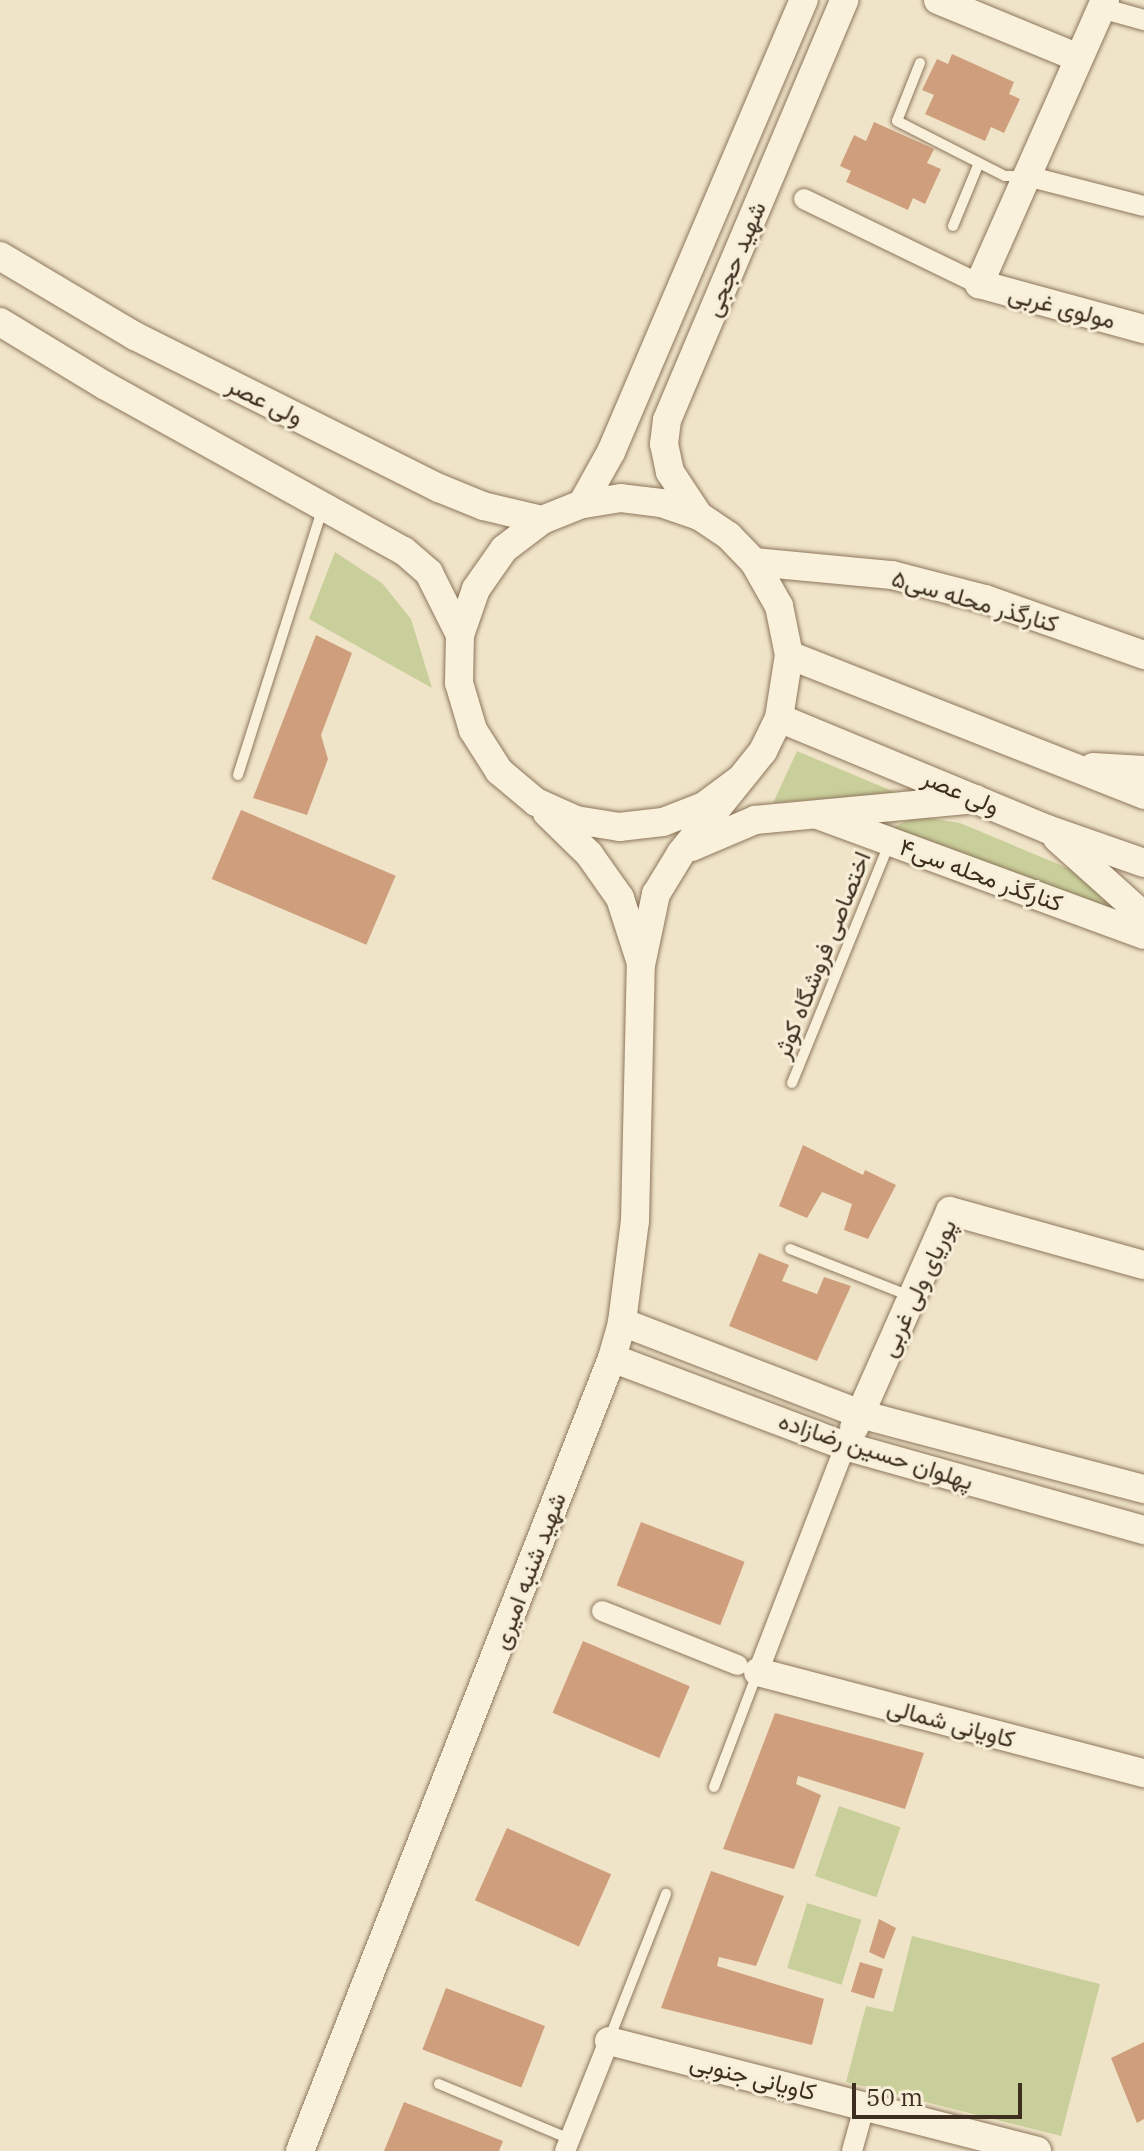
<!DOCTYPE html>
<meta charset="utf-8">
<style>
body{margin:0}
#map{position:relative;width:1144px;height:2151px;overflow:hidden;background:#f0e4c8;font-family:"IBM Plex Serif",Vazirmatn,serif}
div>[style]{position:absolute}
.green>*{inset:0;background:#c9cf9b;transform-origin:0 0}
.building>*{inset:0;background:#cf9f7d;transform-origin:0 0}
.roads{filter:drop-shadow(0 0 2px #8d765c) drop-shadow(0 0 2px #8d765c)}
.lane>*{height:10px;margin:-5px;padding:0 5px;transform-origin:5px;border-radius:5px;background:#faf1dc}
.street>*{height:20px;margin:-10px;padding:0 10px;transform-origin:10px;border-radius:10px;background:#faf1dc}
.secondary>*{height:28px;margin:-14px;padding:0 14px;transform-origin:14px;border-radius:14px;background:#faf1dc}
span{translate:-50% -50%;white-space:nowrap;text-align:center;line-height:1.15;-webkit-text-stroke:6px #f7eed8;paint-order:stroke}
.street-label{font-size:24px;color:#3d2e20}
.scale{position:absolute;left:852px;top:2083px;width:170px;height:36px;box-sizing:border-box;border:4px solid #3d2e20;border-top:0;padding-left:10px;font-size:24px;line-height:28px;white-space:nowrap;color:#3d2e20;-webkit-text-stroke:6px #f7eed8;paint-order:stroke}
</style>
<div id="map">
<div class="green">
<i style="clip-path:polygon(335px 552px,382px 583px,411px 619px,432px 688px,309px 619px)"></i>
<i style="clip-path:polygon(797px 751px,897px 793px,773px 803px)"></i>
<i style="clip-path:polygon(917px 816px,960px 823px,1077px 872px,1144px 928px,892px 828px)"></i>
<i style="left:839px;top:1806px;width:65px;height:74px;rotate:19deg"></i>
<i style="left:807px;top:1903px;width:57px;height:68px;rotate:17deg"></i>
<i style="clip-path:polygon(912px 1936px,1100px 1984px,1061px 2136px,846px 2082px,866px 2006px,893px 2012px)"></i>
</div>
<div class="building">
<i style="clip-path:polygon(952px 54px,1014px 82px,1009px 94px,1020px 99px,1004px 133px,991px 127px,985px 141px,925px 114px,934px 95px,922px 90px,937px 59px,948px 64px)"></i>
<i style="clip-path:polygon(874px 122px,934px 149px,927px 163px,941px 169px,925px 204px,913px 198px,908px 210px,846px 182px,851px 171px,840px 166px,854px 135px,866px 141px)"></i>
<i style="clip-path:polygon(316px 635px,352px 653px,321px 735px,328px 759px,307px 815px,253px 798px)"></i>
<i style="left:241px;top:810px;width:168px;height:75px;rotate:23deg"></i>
<i style="clip-path:polygon(803px 1145px,863px 1175px,865px 1170px,896px 1185px,868px 1239px,844px 1230px,852px 1204px,822px 1192px,807px 1218px,779px 1206px)"></i>
<i style="clip-path:polygon(759px 1253px,789px 1265px,782px 1281px,817px 1294px,824px 1277px,851px 1286px,817px 1361px,729px 1326px)"></i>
<i style="left:641px;top:1522px;width:111px;height:68px;rotate:21deg"></i>
<i style="left:583px;top:1641px;width:116px;height:78px;rotate:23deg"></i>
<i style="clip-path:polygon(775px 1713px,924px 1753px,905px 1809px,798px 1776px,796px 1784px,821px 1795px,794px 1869px,723px 1849px)"></i>
<i style="left:507px;top:1828px;width:114px;height:79px;rotate:24deg"></i>
<i style="clip-path:polygon(711px 1871px,784px 1896px,756px 1966px,719px 1957px,717px 1966px,824px 1999px,812px 2045px,661px 2008px)"></i>
<i style="clip-path:polygon(879px 1919px,896px 1928px,884px 1959px,869px 1952px)"></i>
<i style="left:860px;top:1962px;width:24px;height:31px;rotate:17deg"></i>
<i style="left:446px;top:1988px;width:106px;height:66px;rotate:21deg"></i>
<i style="clip-path:polygon(1144px 2042px,1144px 2119px,1137px 2123px,1111px 2058px)"></i>
<i style="clip-path:polygon(404px 2102px,503px 2141px,499px 2151px,384px 2151px)"></i>
</div>
<div class="roads">
<div class="lane">
<i style="left:920px;top:63px;width:62px;rotate:111.6deg"></i>
<i style="left:897px;top:121px;width:121px;rotate:27deg"></i>
<i style="left:1005px;top:176px;width:20px"></i>
<i style="left:953px;top:226px;width:68px;rotate:-67.6deg"></i>
<i style="left:238px;top:775px;width:281px;rotate:-72.4deg"></i>
<i style="left:792px;top:1083px;width:258px;rotate:-67.9deg"></i>
<i style="left:790px;top:1249px;width:129px;rotate:21.4deg"></i>
<i style="left:714px;top:1787px;width:121px;rotate:-69.2deg"></i>
<i style="left:610px;top:2037px;width:154px;rotate:-68.6deg"></i>
<i style="left:439px;top:2084px;width:142px;rotate:22.8deg"></i>
</div>
<div class="street">
<i style="left:1101px;top:8px;width:45px;rotate:15.6deg"></i>
<i style="left:1027px;top:176px;width:121px;rotate:14.4deg"></i>
<i style="left:804px;top:199px;width:195px;rotate:25.9deg"></i>
<i style="left:602px;top:1611px;width:146px;rotate:21.7deg"></i>
<i style="left:758px;top:1672px;width:242px;rotate:-68.9deg"></i>
<i style="left:565px;top:2151px;width:118px;rotate:-68.2deg"></i>
<i style="left:852px;top:2151px;width:49px;rotate:-74.5deg"></i>
</div>
<div class="secondary">
<i style="left:938px;top:0;width:152px;rotate:22.4deg"></i>
<i style="left:1105px;top:0;width:311px;rotate:113.9deg"></i>
<i style="left:979px;top:284px;width:171px;rotate:15.3deg"></i>
<i style="left:0;top:256px;width:157px;rotate:30.7deg"></i>
<i style="left:135px;top:336px;width:340px;rotate:26.6deg"></i>
<i style="left:439px;top:488px;width:48px;rotate:22.2deg"></i>
<i style="left:483px;top:506px;width:61px;rotate:13.3deg"></i>
<i style="left:0;top:322px;width:122px;rotate:31.2deg"></i>
<i style="left:104px;top:385px;width:343px;rotate:29deg"></i>
<i style="left:404px;top:551px;width:33px;rotate:41deg"></i>
<i style="left:429px;top:573px;width:69px;rotate:63.4deg"></i>
<i style="left:582px;top:504px;width:60px;rotate:-60.9deg"></i>
<i style="left:611px;top:452px;width:491px;rotate:-66.9deg"></i>
<i style="left:699px;top:516px;width:53px;rotate:-123.4deg"></i>
<i style="left:670px;top:472px;width:29px;rotate:-102deg"></i>
<i style="left:664px;top:444px;width:24px;rotate:-83deg"></i>
<i style="left:667px;top:420px;width:456px;rotate:-67.1deg"></i>
<i style="left:754px;top:562px;width:139px;rotate:5.4deg"></i>
<i style="left:892px;top:575px;width:96px;rotate:14.5deg"></i>
<i style="left:985px;top:599px;width:169px;rotate:19.4deg"></i>
<i style="left:789px;top:655px;width:382px;rotate:21.5deg"></i>
<i style="left:779px;top:718px;width:290px;rotate:22.5deg"></i>
<i style="left:1047px;top:829px;width:103px;rotate:19.3deg"></i>
<i style="left:1093px;top:767px;width:51px;rotate:3.4deg"></i>
<i style="left:547px;top:813px;width:59px;rotate:44.3deg"></i>
<i style="left:589px;top:854px;width:54px;rotate:54.8deg"></i>
<i style="left:620px;top:898px;width:65px;rotate:72.1deg"></i>
<i style="left:818px;top:815px;width:347px;rotate:20.2deg"></i>
<i style="left:1057px;top:838px;width:117px;rotate:41.9deg"></i>
<i style="left:692px;top:847px;width:69px;rotate:-23.2deg"></i>
<i style="left:755px;top:820px;width:222px;rotate:-5.4deg"></i>
<i style="left:622px;top:1322px;width:255px;rotate:21.1deg"></i>
<i style="left:860px;top:1414px;width:294px;rotate:14.8deg"></i>
<i style="left:612px;top:1358px;width:249px;rotate:20.7deg"></i>
<i style="left:845px;top:1446px;width:311px;rotate:15.7deg"></i>
<i style="left:854px;top:1428px;width:237px;rotate:-66.1deg"></i>
<i style="left:950px;top:1211px;width:201px;rotate:15.6deg"></i>
<i style="left:758px;top:1672px;width:399px;rotate:14.7deg"></i>
<i style="left:609px;top:2041px;width:442px;rotate:14.4deg"></i>
<i style="left:300px;top:2151px;width:852px;rotate:-68.52deg"></i>
<i style="left:612px;top:1358px;width:37px;rotate:-74deg"></i>
<i style="left:622px;top:1322px;width:102px;rotate:-82.7deg"></i>
<i style="left:635px;top:1221px;width:256px;rotate:-88.7deg"></i>
<i style="left:641px;top:965px;width:73px;rotate:-78.1deg"></i>
<i style="left:656px;top:894px;width:48px;rotate:-58.6deg"></i>
<i style="left:681px;top:853px;width:131px;rotate:-51.2deg"></i>
<i style="left:763px;top:751px;width:37px;rotate:-64deg"></i>
<i style="left:779px;top:718px;width:64px;rotate:-81deg"></i>
<i style="left:789px;top:655px;width:50px;rotate:-101.5deg"></i>
<i style="left:779px;top:606px;width:51px;rotate:-119.6deg"></i>
<i style="left:754px;top:562px;width:36px;rotate:-134deg"></i>
<i style="left:729px;top:536px;width:36px;rotate:-146deg"></i>
<i style="left:699px;top:516px;width:40px;rotate:-161.1deg"></i>
<i style="left:661px;top:503px;width:40px;rotate:-172.9deg"></i>
<i style="left:621px;top:498px;width:39px;rotate:171deg"></i>
<i style="left:582px;top:504px;width:43px;rotate:158.2deg"></i>
<i style="left:542px;top:520px;width:48px;rotate:142.7deg"></i>
<i style="left:504px;top:549px;width:49px;rotate:125deg"></i>
<i style="left:476px;top:589px;width:49px;rotate:109.2deg"></i>
<i style="left:460px;top:635px;width:48px;rotate:91.2deg"></i>
<i style="left:459px;top:683px;width:49px;rotate:73.4deg"></i>
<i style="left:473px;top:730px;width:49px;rotate:57.6deg"></i>
<i style="left:499px;top:771px;width:48px;rotate:40deg"></i>
<i style="left:536px;top:802px;width:44px;rotate:24.2deg"></i>
<i style="left:576px;top:820px;width:44px;rotate:9.2deg"></i>
<i style="left:619px;top:827px;width:44px;rotate:-6.5deg"></i>
<i style="left:663px;top:822px;width:44px;rotate:-21.3deg"></i>
<i style="left:704px;top:806px;width:44px;rotate:-36.6deg"></i>
</div>
</div>
<div class="street-label">
<span style="left:735px;top:259px;rotate:-67deg">شهید حججی</span>
<span style="left:1062px;top:307px;rotate:15deg">مولوی غربی</span>
<span style="left:265px;top:401px;rotate:26deg">ولی عصر</span>
<span style="left:975px;top:601px;rotate:16deg">کنارگذر محله سی۵</span>
<span style="left:961px;top:792px;rotate:23deg">ولی عصر</span>
<span style="left:981px;top:875px;rotate:20deg">کنارگذر محله سی۴</span>
<span style="left:822px;top:955px;rotate:-68deg">اختصاصی فروشگاه کوثر</span>
<span style="left:918px;top:1288px;rotate:-65deg">پوریای ولی غربی</span>
<span style="left:876px;top:1451px;rotate:18deg">پهلوان حسین رضازاده</span>
<span style="left:529px;top:1571px;rotate:-69deg">شهید شنبه امیری</span>
<span style="left:951px;top:1723px;rotate:15deg">کاویانی شمالی</span>
<span style="left:753px;top:2077px;rotate:14deg">کاویانی جنوبی</span>
</div>
<div class="scale">50 m</div>
</div>
